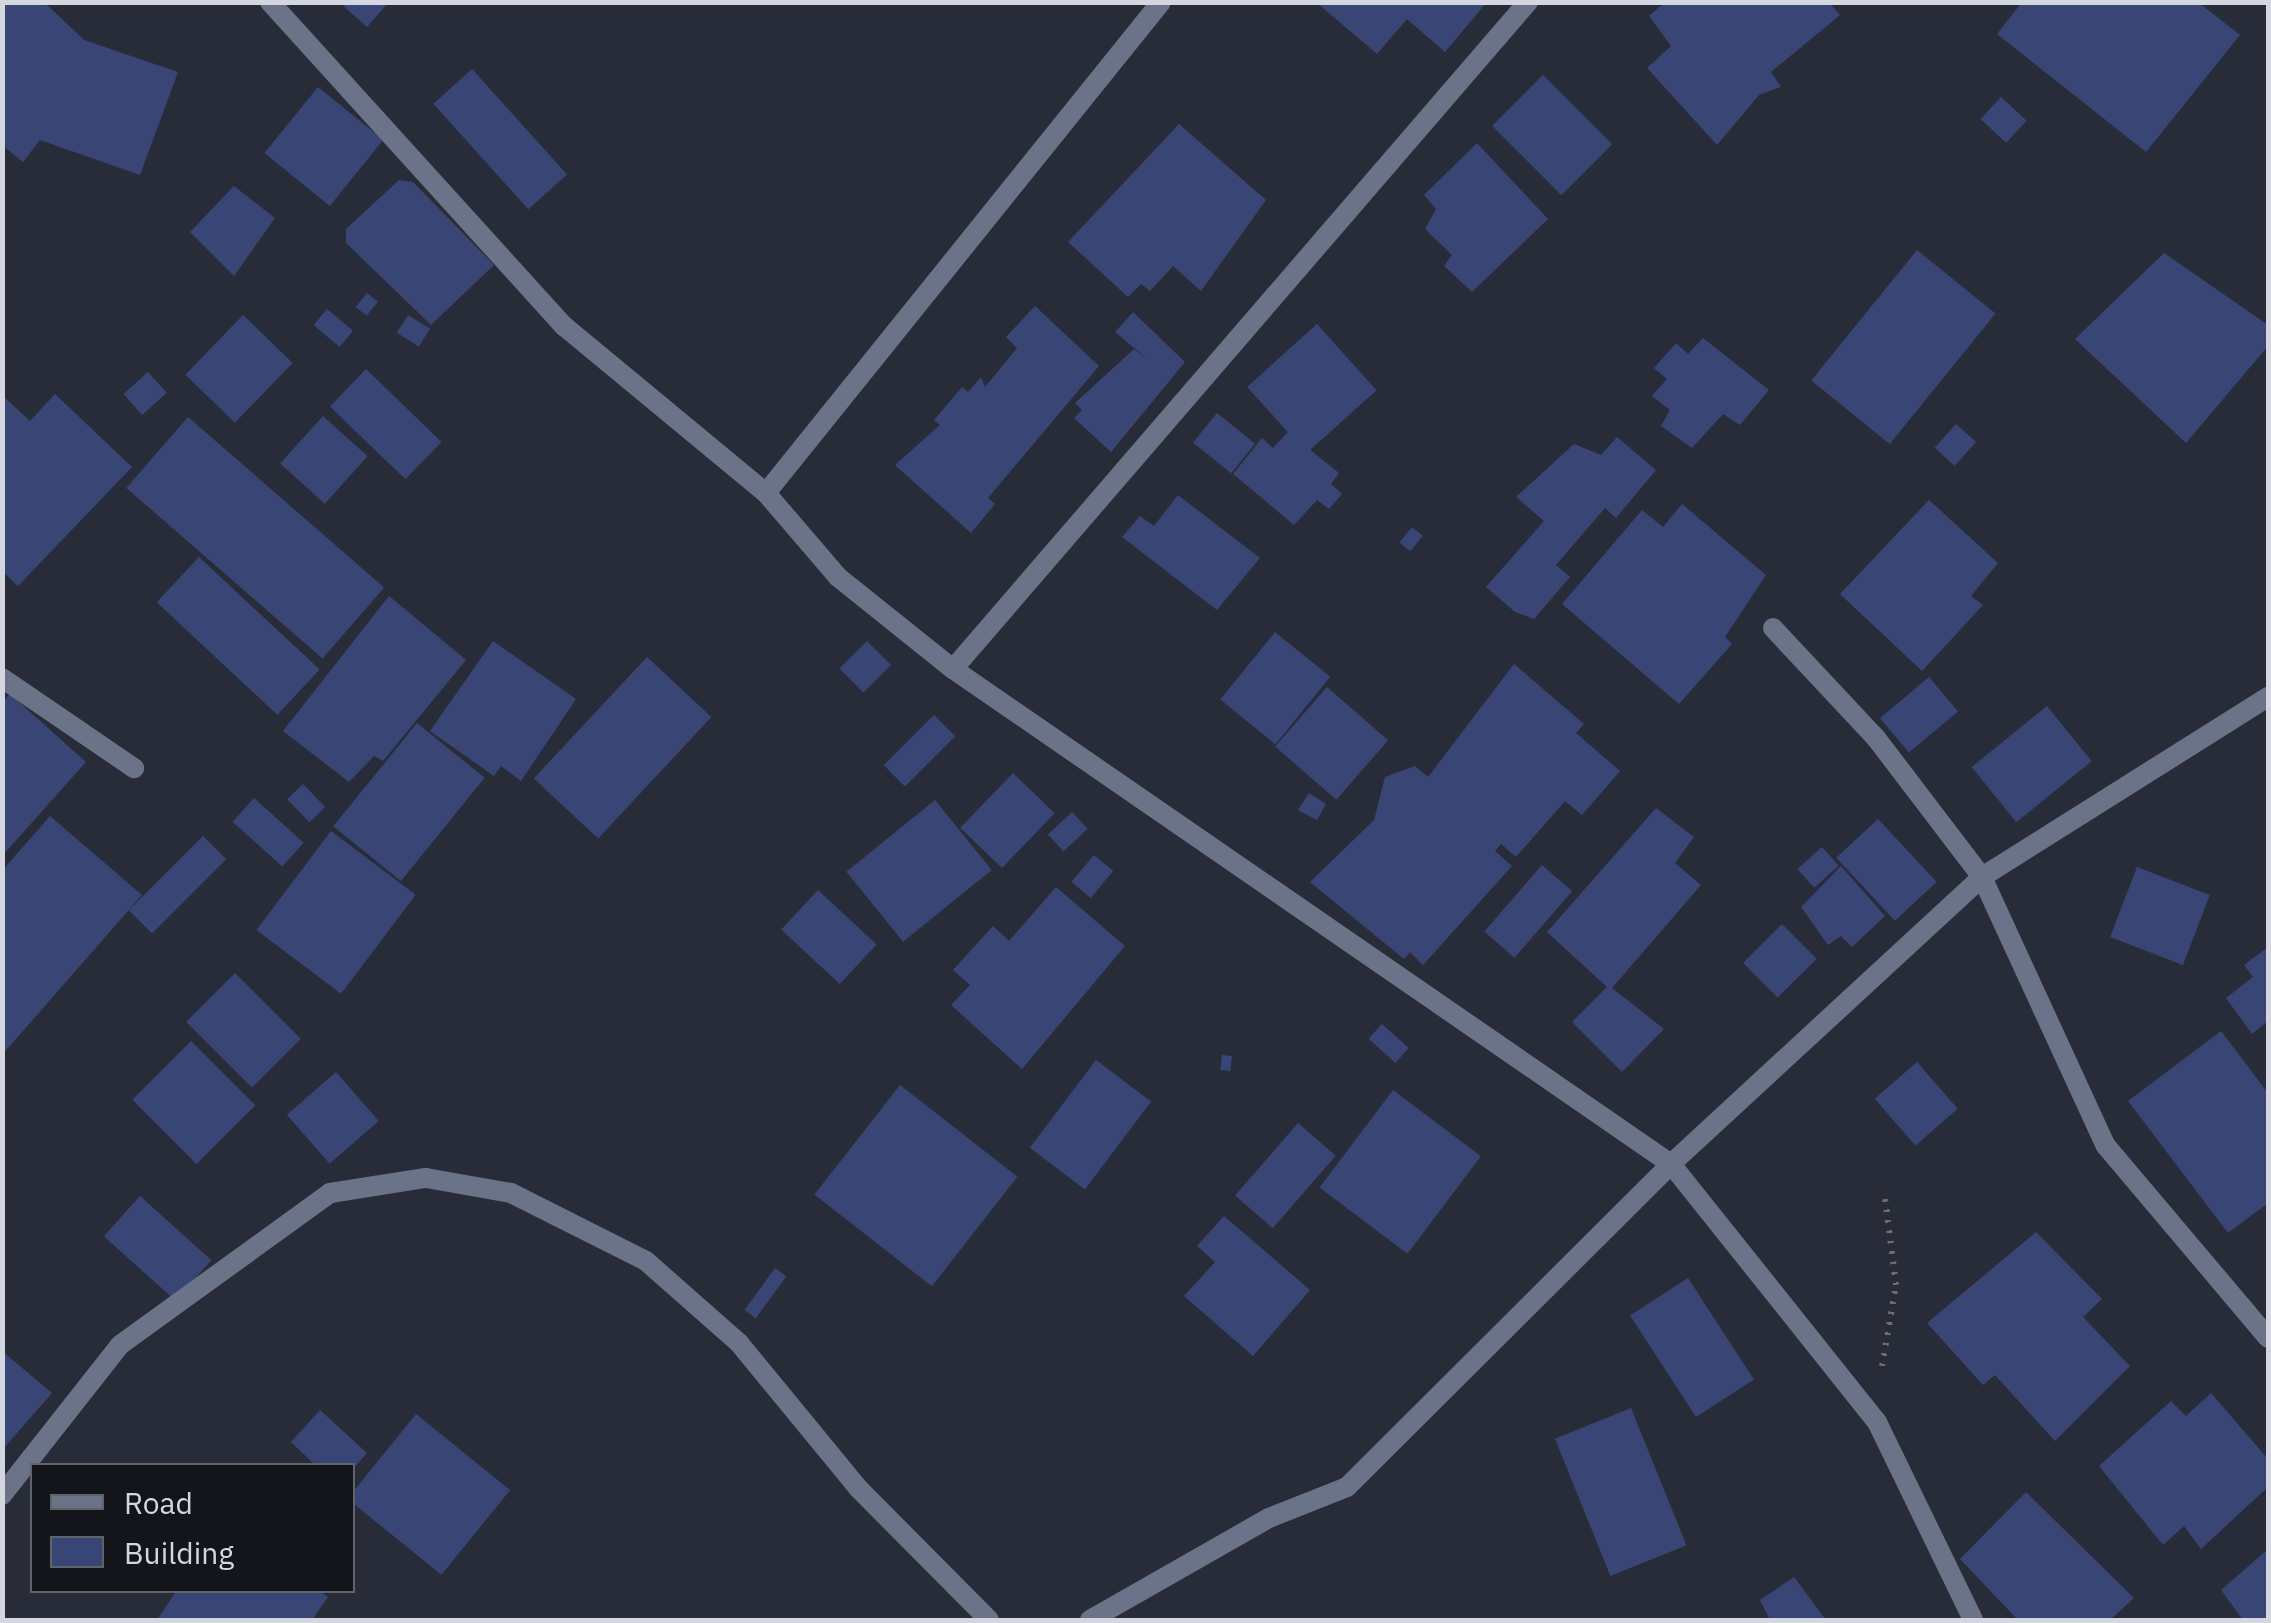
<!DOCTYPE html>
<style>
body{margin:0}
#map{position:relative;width:2271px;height:1623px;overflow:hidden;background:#282c39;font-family:"IBM Plex Sans",sans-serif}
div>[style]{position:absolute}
.building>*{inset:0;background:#394675;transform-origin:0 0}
.path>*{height:6px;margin-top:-3px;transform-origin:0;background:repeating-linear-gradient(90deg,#6b6e79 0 2.5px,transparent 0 10.5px)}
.minor>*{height:20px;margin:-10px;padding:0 10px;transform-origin:10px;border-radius:10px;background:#6b7389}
span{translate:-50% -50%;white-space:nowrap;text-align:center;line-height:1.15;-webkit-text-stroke:9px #13151b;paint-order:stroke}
.frame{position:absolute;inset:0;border:5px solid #d4d7df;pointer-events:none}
.legend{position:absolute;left:30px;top:1463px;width:325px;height:130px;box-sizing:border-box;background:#13151b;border:2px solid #606369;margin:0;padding:12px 18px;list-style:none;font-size:30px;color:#d4d7df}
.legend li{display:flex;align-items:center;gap:20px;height:50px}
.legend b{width:50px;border:2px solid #606369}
</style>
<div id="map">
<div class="building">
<i style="clip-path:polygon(2px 2px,44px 2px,84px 40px,178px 72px,140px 175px,40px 140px,23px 162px,2px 145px)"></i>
<i style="clip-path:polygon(339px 2px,389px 2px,367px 27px)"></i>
<i style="clip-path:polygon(1316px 2px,1487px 2px,1445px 52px,1407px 19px,1377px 54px)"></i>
<i style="clip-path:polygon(1665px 2px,1829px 2px,1840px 15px,1771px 72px,1781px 87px,1759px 95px,1717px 145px,1647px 68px,1671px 46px,1649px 16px)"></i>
<i style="clip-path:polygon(2022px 2px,2198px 2px,2240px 35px,2146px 152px,1997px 34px)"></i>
<i style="left:472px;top:69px;width:142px;height:52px;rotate:48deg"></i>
<i style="left:1543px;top:75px;width:98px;height:72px;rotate:45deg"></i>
<i style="left:318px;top:87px;width:84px;height:85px;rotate:39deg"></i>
<i style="left:2001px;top:97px;width:35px;height:30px;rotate:43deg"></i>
<i style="clip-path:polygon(1179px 124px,1266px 200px,1201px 291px,1173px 266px,1150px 291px,1141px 284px,1128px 297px,1068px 242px)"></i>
<i style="clip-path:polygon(1477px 143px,1548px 219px,1472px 292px,1444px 266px,1452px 255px,1425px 229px,1436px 209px,1424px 195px)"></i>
<i style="clip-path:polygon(399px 180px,413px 182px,494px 265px,431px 325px,346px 243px,346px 229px)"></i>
<i style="clip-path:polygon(234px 186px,275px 218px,234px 276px,190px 232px)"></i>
<i style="left:1917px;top:250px;width:101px;height:168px;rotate:39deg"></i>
<i style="clip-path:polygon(2164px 253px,2268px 325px,2268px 346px,2186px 443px,2075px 339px)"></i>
<i style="left:367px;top:293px;width:14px;height:18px;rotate:39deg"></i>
<i style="clip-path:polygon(1035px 306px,1099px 366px,988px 498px,995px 504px,971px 533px,895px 465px,940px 425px,934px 420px,962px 387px,968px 392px,981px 377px,985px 387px,1017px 348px,1006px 337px)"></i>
<i style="left:327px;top:309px;width:34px;height:21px;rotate:40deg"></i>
<i style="clip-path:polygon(1133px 312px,1185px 362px,1111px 452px,1074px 418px,1082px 410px,1075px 403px,1134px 349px,1151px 362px,1115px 332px)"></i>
<i style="left:243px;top:315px;width:69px;height:83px;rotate:44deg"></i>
<i style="left:408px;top:315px;width:26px;height:21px;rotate:32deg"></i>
<i style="left:1317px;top:324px;width:89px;height:94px;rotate:48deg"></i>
<i style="clip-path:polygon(1703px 338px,1769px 390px,1740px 425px,1723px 414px,1692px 448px,1661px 426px,1670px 410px,1652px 396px,1667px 379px,1654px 368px,1676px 343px,1688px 354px)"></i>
<i style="left:366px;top:369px;width:105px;height:52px;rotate:44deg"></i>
<i style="left:148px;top:372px;width:28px;height:33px;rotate:48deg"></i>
<i style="clip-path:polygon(55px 394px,132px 467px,18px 586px,2px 571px,2px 395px,30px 421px)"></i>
<i style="left:1217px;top:413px;width:49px;height:38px;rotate:39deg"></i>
<i style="left:323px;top:416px;width:60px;height:64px;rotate:42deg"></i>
<i style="left:188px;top:417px;width:260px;height:94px;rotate:41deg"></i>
<i style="left:1956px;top:424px;width:27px;height:32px;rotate:42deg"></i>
<i style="clip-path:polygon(1288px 432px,1339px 473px,1331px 484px,1342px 494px,1329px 509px,1317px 500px,1294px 525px,1233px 474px,1262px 438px,1273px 448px)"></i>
<i style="clip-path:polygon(1617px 437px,1656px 470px,1616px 518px,1605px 508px,1556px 565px,1570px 577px,1534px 619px,1515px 612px,1486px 587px,1544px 521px,1516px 497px,1574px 444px,1601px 455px)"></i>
<i style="clip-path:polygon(1178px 495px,1260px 558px,1217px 610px,1122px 537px,1140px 516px,1154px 526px)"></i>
<i style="clip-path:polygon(1929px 500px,1998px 563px,1971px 596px,1983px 605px,1922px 671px,1840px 594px)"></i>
<i style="clip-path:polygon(1682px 504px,1766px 575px,1725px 637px,1732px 644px,1679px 704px,1562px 604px,1642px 510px,1663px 527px)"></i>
<i style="left:1412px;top:527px;width:14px;height:20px;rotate:39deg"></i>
<i style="left:199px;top:557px;width:165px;height:62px;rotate:43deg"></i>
<i style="clip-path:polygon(389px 596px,466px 660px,383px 761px,374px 756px,349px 782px,283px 731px)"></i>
<i style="left:1275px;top:632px;width:71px;height:87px;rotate:39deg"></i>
<i style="clip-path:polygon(493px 641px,576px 699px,521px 781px,501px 766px,494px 776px,430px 731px)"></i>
<i style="left:867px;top:641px;width:34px;height:39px;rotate:45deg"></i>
<i style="left:647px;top:657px;width:88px;height:166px;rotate:43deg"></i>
<i style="clip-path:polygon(1514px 664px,1584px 724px,1576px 733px,1620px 771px,1582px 815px,1565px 801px,1516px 857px,1501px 844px,1495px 851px,1512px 866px,1423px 965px,1410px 952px,1404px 959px,1310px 882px,1374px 820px,1385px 777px,1415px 766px,1428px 777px)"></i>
<i style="left:1929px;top:677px;width:45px;height:64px;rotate:50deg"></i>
<i style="left:1327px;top:687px;width:81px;height:79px;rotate:41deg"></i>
<i style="clip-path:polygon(10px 694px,86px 762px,2px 856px,2px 702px)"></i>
<i style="left:2047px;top:706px;width:71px;height:97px;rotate:51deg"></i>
<i style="left:934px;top:715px;width:30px;height:71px;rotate:45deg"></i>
<i style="left:417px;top:723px;width:87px;height:133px;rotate:39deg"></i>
<i style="left:1013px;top:773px;width:58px;height:76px;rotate:44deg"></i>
<i style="left:303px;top:784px;width:32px;height:22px;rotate:46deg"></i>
<i style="clip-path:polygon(1309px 793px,1326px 804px,1317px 820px,1298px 810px)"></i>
<i style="left:254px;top:798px;width:67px;height:32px;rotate:42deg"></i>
<i style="left:935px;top:800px;width:90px;height:114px;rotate:51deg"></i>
<i style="clip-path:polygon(1656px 808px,1694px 837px,1675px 863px,1701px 885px,1612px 988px,1664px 1029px,1622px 1072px,1572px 1022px,1607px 987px,1547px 932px)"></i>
<i style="left:1072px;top:812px;width:23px;height:33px;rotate:47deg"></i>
<i style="clip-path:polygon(50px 816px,142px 895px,2px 1055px,2px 871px)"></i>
<i style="left:1878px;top:819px;width:86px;height:57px;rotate:47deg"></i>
<i style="left:331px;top:831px;width:106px;height:124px;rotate:37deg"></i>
<i style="left:203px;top:836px;width:33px;height:105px;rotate:45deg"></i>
<i style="left:1822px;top:847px;width:25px;height:33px;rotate:48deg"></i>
<i style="left:1094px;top:855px;width:25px;height:35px;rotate:40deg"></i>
<i style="left:1542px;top:865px;width:40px;height:88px;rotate:41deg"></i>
<i style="clip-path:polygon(1841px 866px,1885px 916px,1852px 947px,1841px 936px,1828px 945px,1801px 907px)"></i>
<i style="left:2137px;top:867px;width:78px;height:75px;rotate:21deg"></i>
<i style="clip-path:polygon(1056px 887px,1125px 946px,1022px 1069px,951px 1005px,970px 985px,953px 970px,993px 926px,1009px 941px)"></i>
<i style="left:818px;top:890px;width:80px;height:54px;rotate:43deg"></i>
<i style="left:1782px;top:924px;width:49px;height:55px;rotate:45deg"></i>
<i style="clip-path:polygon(2268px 947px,2268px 1021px,2252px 1034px,2226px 998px,2253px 977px,2244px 965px)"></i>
<i style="left:235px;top:973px;width:93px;height:69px;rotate:45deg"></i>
<i style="left:1382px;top:1024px;width:36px;height:20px;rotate:42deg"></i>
<i style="clip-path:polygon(2221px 1031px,2268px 1093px,2268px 1203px,2228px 1233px,2128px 1101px)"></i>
<i style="left:191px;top:1041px;width:91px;height:83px;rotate:45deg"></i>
<i style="left:1222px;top:1055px;width:10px;height:15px;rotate:6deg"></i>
<i style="left:1096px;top:1060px;width:69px;height:110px;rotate:37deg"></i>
<i style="left:1917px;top:1062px;width:62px;height:56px;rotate:49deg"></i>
<i style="left:336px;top:1072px;width:65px;height:65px;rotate:49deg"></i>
<i style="left:900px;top:1085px;width:149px;height:139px;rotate:38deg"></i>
<i style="left:1393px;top:1090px;width:110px;height:122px;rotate:37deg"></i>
<i style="left:1298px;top:1123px;width:50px;height:96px;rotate:41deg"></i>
<i style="left:140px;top:1196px;width:96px;height:54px;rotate:42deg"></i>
<i style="clip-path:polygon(1224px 1216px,1310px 1290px,1253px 1356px,1184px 1296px,1215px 1262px,1197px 1246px)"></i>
<i style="clip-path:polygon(2036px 1232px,2102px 1299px,2083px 1317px,2130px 1366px,2055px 1441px,1995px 1375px,1983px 1385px,1927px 1323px)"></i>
<i style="left:775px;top:1268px;width:14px;height:52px;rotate:36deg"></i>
<i style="left:1688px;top:1278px;width:121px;height:69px;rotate:57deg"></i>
<i style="clip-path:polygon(2px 1351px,52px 1393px,2px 1450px)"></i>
<i style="clip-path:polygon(2211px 1393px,2268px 1459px,2268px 1487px,2201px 1549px,2184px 1526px,2163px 1545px,2099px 1466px,2171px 1401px,2186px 1416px)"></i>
<i style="left:1631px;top:1408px;width:148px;height:82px;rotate:68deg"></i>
<i style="clip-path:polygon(320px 1410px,367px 1453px,352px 1470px,316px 1466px,291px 1442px)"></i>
<i style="left:416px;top:1414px;width:121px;height:109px;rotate:39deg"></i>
<i style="clip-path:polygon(2026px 1492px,2134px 1598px,2110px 1620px,2018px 1620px,1960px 1559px)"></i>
<i style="clip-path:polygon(2268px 1549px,2268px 1620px,2243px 1620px,2221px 1590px)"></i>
<i style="clip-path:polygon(1794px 1577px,1826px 1620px,1770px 1620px,1760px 1600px)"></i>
<i style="clip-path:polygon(177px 1590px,319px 1590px,328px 1597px,312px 1620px,157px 1620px)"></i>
</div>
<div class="path">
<i style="left:1882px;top:1366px;width:82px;rotate:-80.2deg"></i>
<i style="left:1896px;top:1285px;width:88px;rotate:-97.2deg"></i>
</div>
<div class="minor">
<i style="left:270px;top:2px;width:438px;rotate:47.8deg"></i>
<i style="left:564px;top:326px;width:262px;rotate:39.6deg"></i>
<i style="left:766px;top:493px;width:111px;rotate:49.4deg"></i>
<i style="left:838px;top:577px;width:147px;rotate:38.7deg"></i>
<i style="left:953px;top:669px;width:872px;rotate:34.58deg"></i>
<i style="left:1671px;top:1164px;width:330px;rotate:51.4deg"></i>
<i style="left:1877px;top:1422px;width:220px;rotate:64.1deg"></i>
<i style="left:766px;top:493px;width:630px;rotate:-51.18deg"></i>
<i style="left:1773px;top:628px;width:151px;rotate:46.9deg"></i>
<i style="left:1876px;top:738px;width:175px;rotate:52.7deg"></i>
<i style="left:1982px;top:877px;width:296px;rotate:65.3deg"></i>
<i style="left:2106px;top:1146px;width:251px;rotate:49.8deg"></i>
<i style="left:953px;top:669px;width:881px;rotate:-49.24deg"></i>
<i style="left:2px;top:678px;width:160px;rotate:34.3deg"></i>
<i style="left:2px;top:1495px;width:191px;rotate:-51.8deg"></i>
<i style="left:120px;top:1345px;width:259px;rotate:-35.9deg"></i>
<i style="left:330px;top:1193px;width:97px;rotate:-8.9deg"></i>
<i style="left:426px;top:1178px;width:86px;rotate:10deg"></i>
<i style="left:511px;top:1193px;width:151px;rotate:26.7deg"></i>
<i style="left:646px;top:1261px;width:124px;rotate:41.4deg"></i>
<i style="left:739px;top:1343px;width:188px;rotate:50.6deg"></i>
<i style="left:858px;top:1488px;width:186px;rotate:45.2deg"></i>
<i style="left:1090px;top:1620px;width:206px;rotate:-29.7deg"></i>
<i style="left:1269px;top:1518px;width:84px;rotate:-21.7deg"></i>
<i style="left:1347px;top:1487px;width:457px;rotate:-44.9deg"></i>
<i style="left:1671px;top:1164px;width:423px;rotate:-42.7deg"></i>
<i style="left:1982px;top:877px;width:338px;rotate:-32.2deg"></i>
</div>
<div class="frame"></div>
<ul class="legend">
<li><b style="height:12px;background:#6b7389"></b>Road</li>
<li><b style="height:28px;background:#394675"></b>Building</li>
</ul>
</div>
